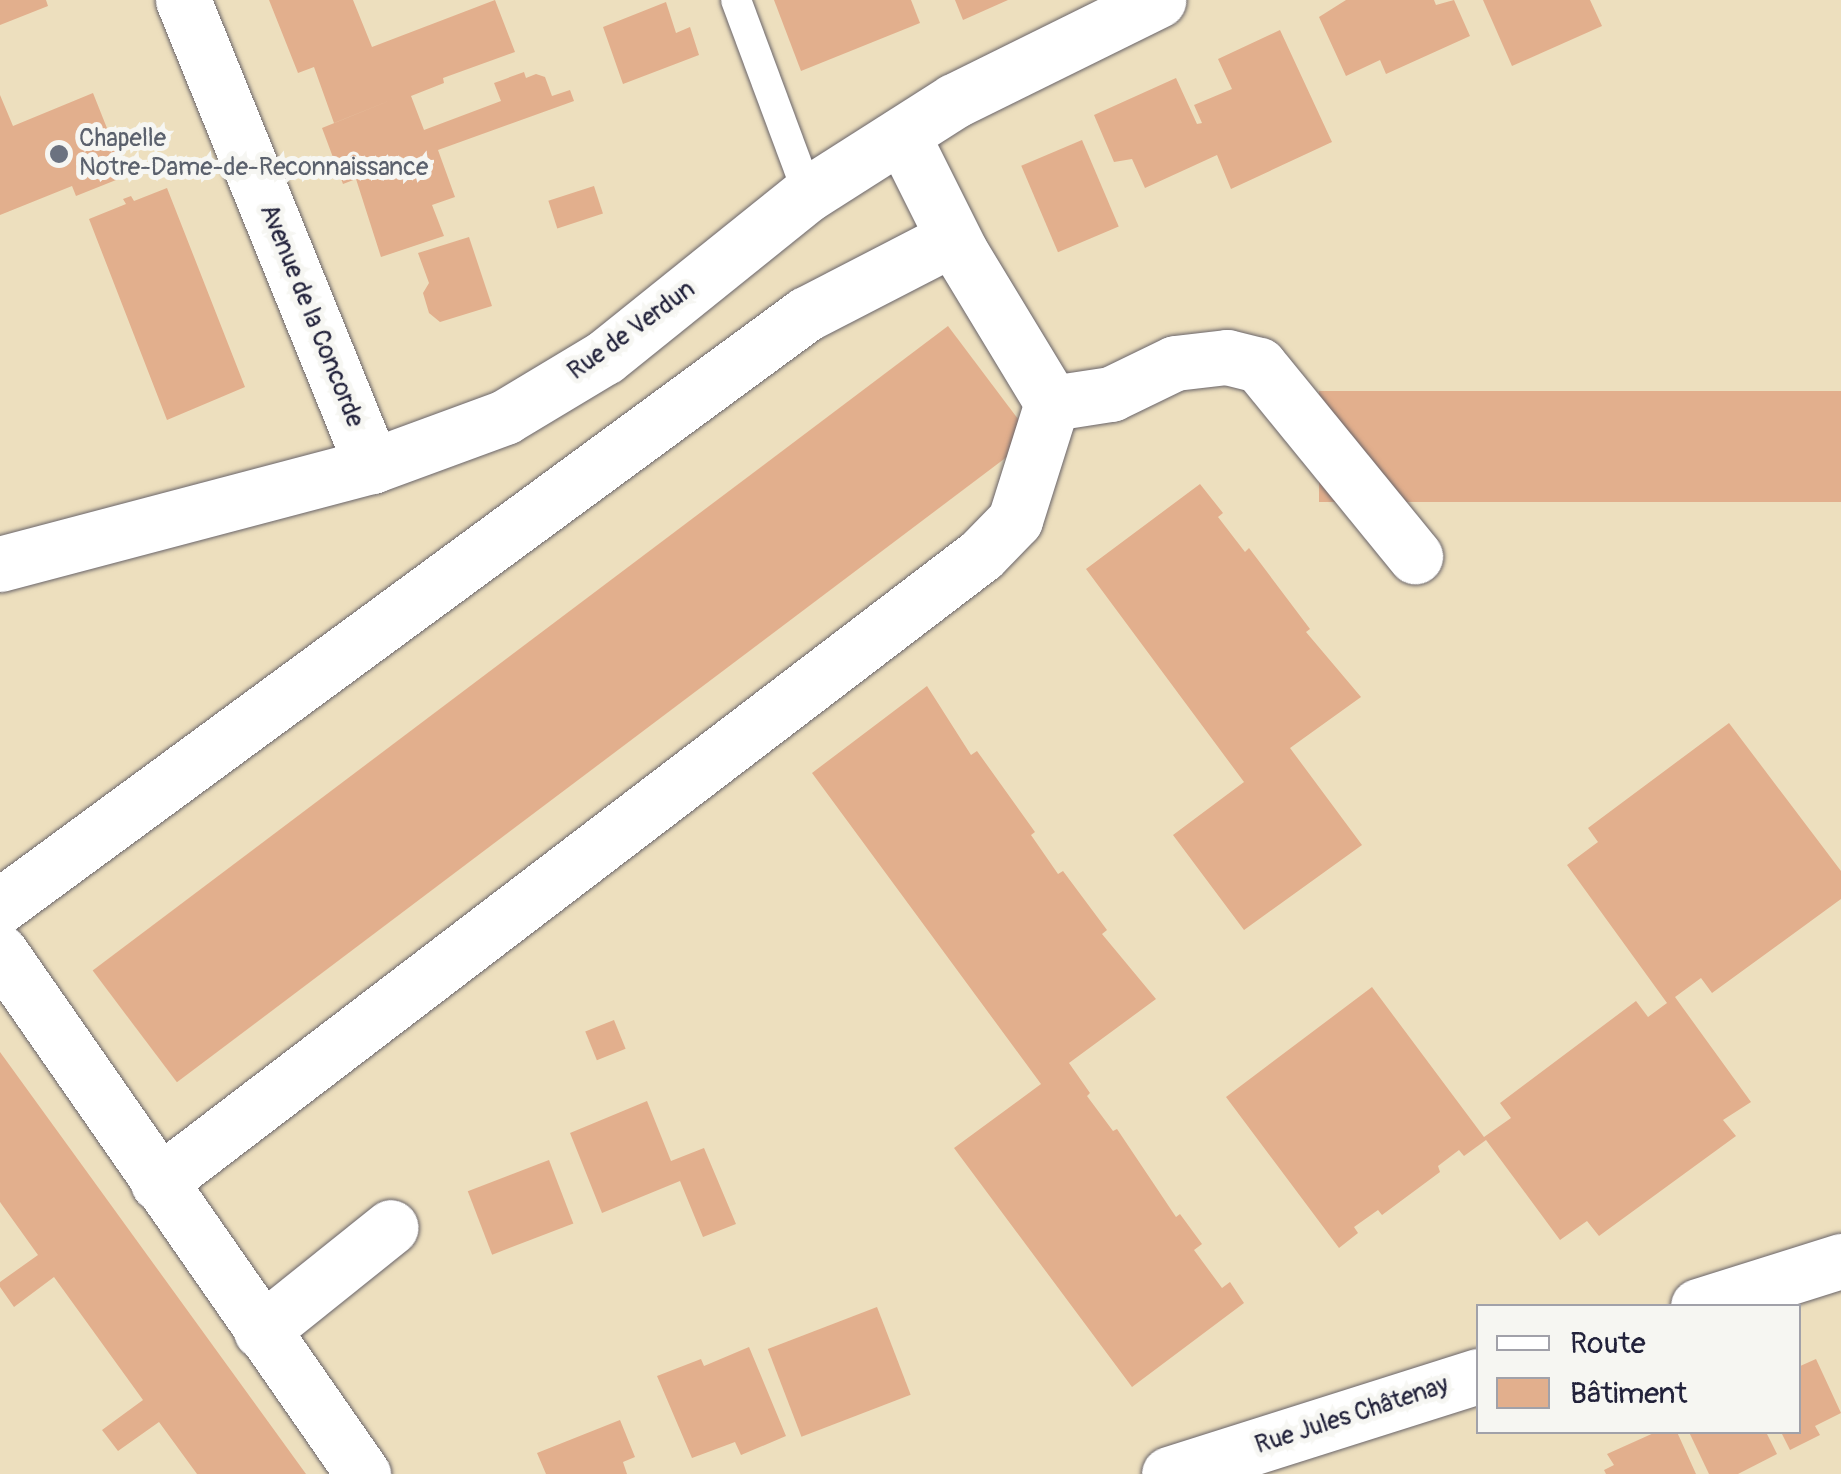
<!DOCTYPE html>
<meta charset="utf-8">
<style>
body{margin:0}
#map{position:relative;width:1841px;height:1474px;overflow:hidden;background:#eddfbe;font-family:Pangolin,sans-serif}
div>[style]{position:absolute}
.building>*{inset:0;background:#e2af8d;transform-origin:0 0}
.roads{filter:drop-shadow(0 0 2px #696469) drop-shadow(0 0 2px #696469)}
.lane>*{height:30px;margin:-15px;padding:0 15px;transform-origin:15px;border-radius:15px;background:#fff}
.street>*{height:55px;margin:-27.5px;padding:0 27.5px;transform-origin:27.5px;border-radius:27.5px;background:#fff}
.dots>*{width:28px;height:28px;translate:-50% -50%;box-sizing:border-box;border:5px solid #f6f6f2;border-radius:50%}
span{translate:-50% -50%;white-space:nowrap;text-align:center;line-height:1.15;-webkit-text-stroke:10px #f6f6f2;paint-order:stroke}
.worship-label{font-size:25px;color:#5b616d}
.left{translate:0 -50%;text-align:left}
.street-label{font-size:25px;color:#22223b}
.legend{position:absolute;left:1476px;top:1304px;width:325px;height:130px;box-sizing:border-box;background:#f6f6f2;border:2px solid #a1a1a9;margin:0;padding:12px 18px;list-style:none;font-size:30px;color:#22223b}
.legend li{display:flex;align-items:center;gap:20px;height:50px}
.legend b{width:50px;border:2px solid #a1a1a9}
</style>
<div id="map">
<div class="building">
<i style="clip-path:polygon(0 0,46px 0,48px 6px,0 25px)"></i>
<i style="clip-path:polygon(269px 0,353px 0,372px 47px,495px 0,515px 52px,443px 78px,444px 83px,411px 96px,424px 130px,501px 101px,494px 83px,524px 72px,526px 78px,536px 74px,545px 77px,552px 96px,570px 90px,574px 101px,438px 150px,455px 197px,432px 205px,444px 236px,381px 257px,356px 179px,343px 184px,322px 128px,401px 96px,334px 123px,314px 67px,298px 73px)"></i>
<i style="clip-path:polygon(774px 0,911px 0,920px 23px,801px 71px)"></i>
<i style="clip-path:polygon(955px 0,1008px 0,963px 20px)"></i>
<i style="clip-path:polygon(1346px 0,1434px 0,1436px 5px,1454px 0,1470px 36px,1386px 74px,1380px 60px,1346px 76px,1319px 17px)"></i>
<i style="clip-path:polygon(1483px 0,1590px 0,1602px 26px,1512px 66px)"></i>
<i style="clip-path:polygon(666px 2px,676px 33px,690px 27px,699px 55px,623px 84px,603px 27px)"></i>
<i style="clip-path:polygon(1280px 30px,1332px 142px,1231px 189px,1217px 155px,1145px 188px,1132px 159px,1114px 162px,1094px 115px,1176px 78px,1197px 124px,1202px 123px,1194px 105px,1232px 89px,1218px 59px)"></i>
<i style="clip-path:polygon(93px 93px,126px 176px,76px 196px,72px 186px,0 215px,0 95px,13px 126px)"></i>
<i style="left:1082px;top:140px;width:94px;height:66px;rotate:67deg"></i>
<i style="left:594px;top:186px;width:29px;height:48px;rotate:72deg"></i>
<i style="clip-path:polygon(167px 188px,245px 387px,167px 420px,89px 219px,126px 204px,123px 199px,131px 196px,134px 201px)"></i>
<i style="clip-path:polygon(469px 237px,492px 306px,440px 322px,429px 313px,423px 293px,429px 283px,418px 253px)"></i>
<i style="left:948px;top:326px;width:140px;height:1071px;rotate:53deg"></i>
<i style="left:1841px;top:391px;width:111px;height:522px;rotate:90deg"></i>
<i style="clip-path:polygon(1200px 484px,1223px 513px,1218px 517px,1245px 552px,1249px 548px,1310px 629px,1306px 632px,1361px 697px,1290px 748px,1362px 845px,1244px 930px,1173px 835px,1244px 782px,1086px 569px)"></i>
<i style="clip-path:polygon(927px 686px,971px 755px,977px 751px,1035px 832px,1031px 835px,1058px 874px,1063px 871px,1107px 930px,1102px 934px,1156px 999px,1069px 1063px,1090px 1093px,1087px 1096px,1113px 1131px,1117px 1129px,1176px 1217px,1180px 1214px,1202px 1244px,1194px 1250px,1222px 1288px,1230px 1282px,1244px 1303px,1132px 1387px,954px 1148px,1041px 1084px,812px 773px)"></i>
<i style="clip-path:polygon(1729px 723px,1841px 871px,1841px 899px,1712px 993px,1701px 978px,1675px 997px,1751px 1102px,1723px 1120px,1736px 1136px,1599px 1236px,1587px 1221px,1560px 1240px,1486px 1140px,1464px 1156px,1459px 1150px,1438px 1166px,1440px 1172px,1382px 1215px,1378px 1210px,1354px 1227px,1358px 1233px,1339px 1248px,1226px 1097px,1372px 987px,1484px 1137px,1511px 1118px,1500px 1103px,1636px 1001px,1648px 1017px,1667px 1003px,1567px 865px,1598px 842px,1588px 828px)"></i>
<i style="left:614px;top:1020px;width:31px;height:31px;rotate:68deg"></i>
<i style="clip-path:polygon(0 1052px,306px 1474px,197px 1474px,159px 1422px,118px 1451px,102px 1430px,143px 1400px,54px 1277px,14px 1307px,0 1287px,0 1282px,38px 1255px,0 1202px)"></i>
<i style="clip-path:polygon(647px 1101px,671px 1161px,704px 1148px,736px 1224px,703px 1237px,680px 1181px,602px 1213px,570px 1133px)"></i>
<i style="left:549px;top:1160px;width:68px;height:87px;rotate:69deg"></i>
<i style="left:877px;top:1307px;width:94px;height:117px;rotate:69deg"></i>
<i style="clip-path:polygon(749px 1347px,786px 1436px,741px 1455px,735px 1442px,692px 1458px,657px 1376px,701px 1359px,704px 1366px)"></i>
<i style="clip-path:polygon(1816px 1359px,1841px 1413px,1815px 1426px,1820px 1435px,1790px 1450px,1781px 1432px,1798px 1432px,1798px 1367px)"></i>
<i style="clip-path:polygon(620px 1420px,635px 1457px,623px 1462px,627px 1474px,546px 1474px,537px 1453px)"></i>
<i style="clip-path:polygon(1656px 1432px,1677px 1432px,1696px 1474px,1606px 1474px,1604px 1470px,1614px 1465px,1607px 1454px)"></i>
<i style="clip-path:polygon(1689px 1432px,1766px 1432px,1777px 1454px,1738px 1474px,1709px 1474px)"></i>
</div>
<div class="roads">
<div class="lane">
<i style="left:736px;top:0;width:207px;rotate:69.6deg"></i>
</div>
<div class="street">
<i style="left:183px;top:0;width:503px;rotate:67.92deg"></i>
<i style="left:902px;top:135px;width:130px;rotate:63.4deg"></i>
<i style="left:960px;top:251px;width:178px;rotate:58.8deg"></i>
<i style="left:1052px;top:403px;width:60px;rotate:-8.7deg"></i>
<i style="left:1111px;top:394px;width:71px;rotate:-25.8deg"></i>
<i style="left:1175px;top:363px;width:52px;rotate:-6.6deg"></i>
<i style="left:1227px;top:357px;width:33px;rotate:14deg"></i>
<i style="left:1259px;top:365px;width:247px;rotate:50.8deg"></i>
<i style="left:0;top:564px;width:385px;rotate:-14.8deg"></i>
<i style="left:372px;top:466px;width:142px;rotate:-20.2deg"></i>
<i style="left:505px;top:417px;width:117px;rotate:-31deg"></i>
<i style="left:605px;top:357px;width:260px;rotate:-38.8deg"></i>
<i style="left:808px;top:194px;width:173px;rotate:-32.5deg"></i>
<i style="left:954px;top:101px;width:228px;rotate:-26.3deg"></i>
<i style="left:0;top:906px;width:1000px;rotate:-36.3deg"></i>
<i style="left:806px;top:314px;width:165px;rotate:-27.3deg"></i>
<i style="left:0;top:952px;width:636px;rotate:55.19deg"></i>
<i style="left:158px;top:1183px;width:1035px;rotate:-37.35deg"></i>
<i style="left:981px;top:555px;width:49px;rotate:-45.8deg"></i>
<i style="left:1015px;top:520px;width:123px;rotate:-72.5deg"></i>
<i style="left:1698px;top:1306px;width:150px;rotate:-17.5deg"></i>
<i style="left:261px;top:1331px;width:166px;rotate:-38.7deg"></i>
<i style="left:1169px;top:1474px;width:324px;rotate:-17.6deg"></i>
</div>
</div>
<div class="dots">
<i style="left:59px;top:154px;background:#6b7280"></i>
</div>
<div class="worship-label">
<span class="left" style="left:79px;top:154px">Chapelle<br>Notre-Dame-de-Reconnaissance</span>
</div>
<div class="street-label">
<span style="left:311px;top:316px;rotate:68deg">Avenue de la Concorde</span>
<span style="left:632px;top:331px;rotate:-36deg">Rue de Verdun</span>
<span style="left:1352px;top:1416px;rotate:-18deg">Rue Jules Châtenay</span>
</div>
<ul class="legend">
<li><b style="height:12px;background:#fff"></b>Route</li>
<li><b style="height:28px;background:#e2af8d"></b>Bâtiment</li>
</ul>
</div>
